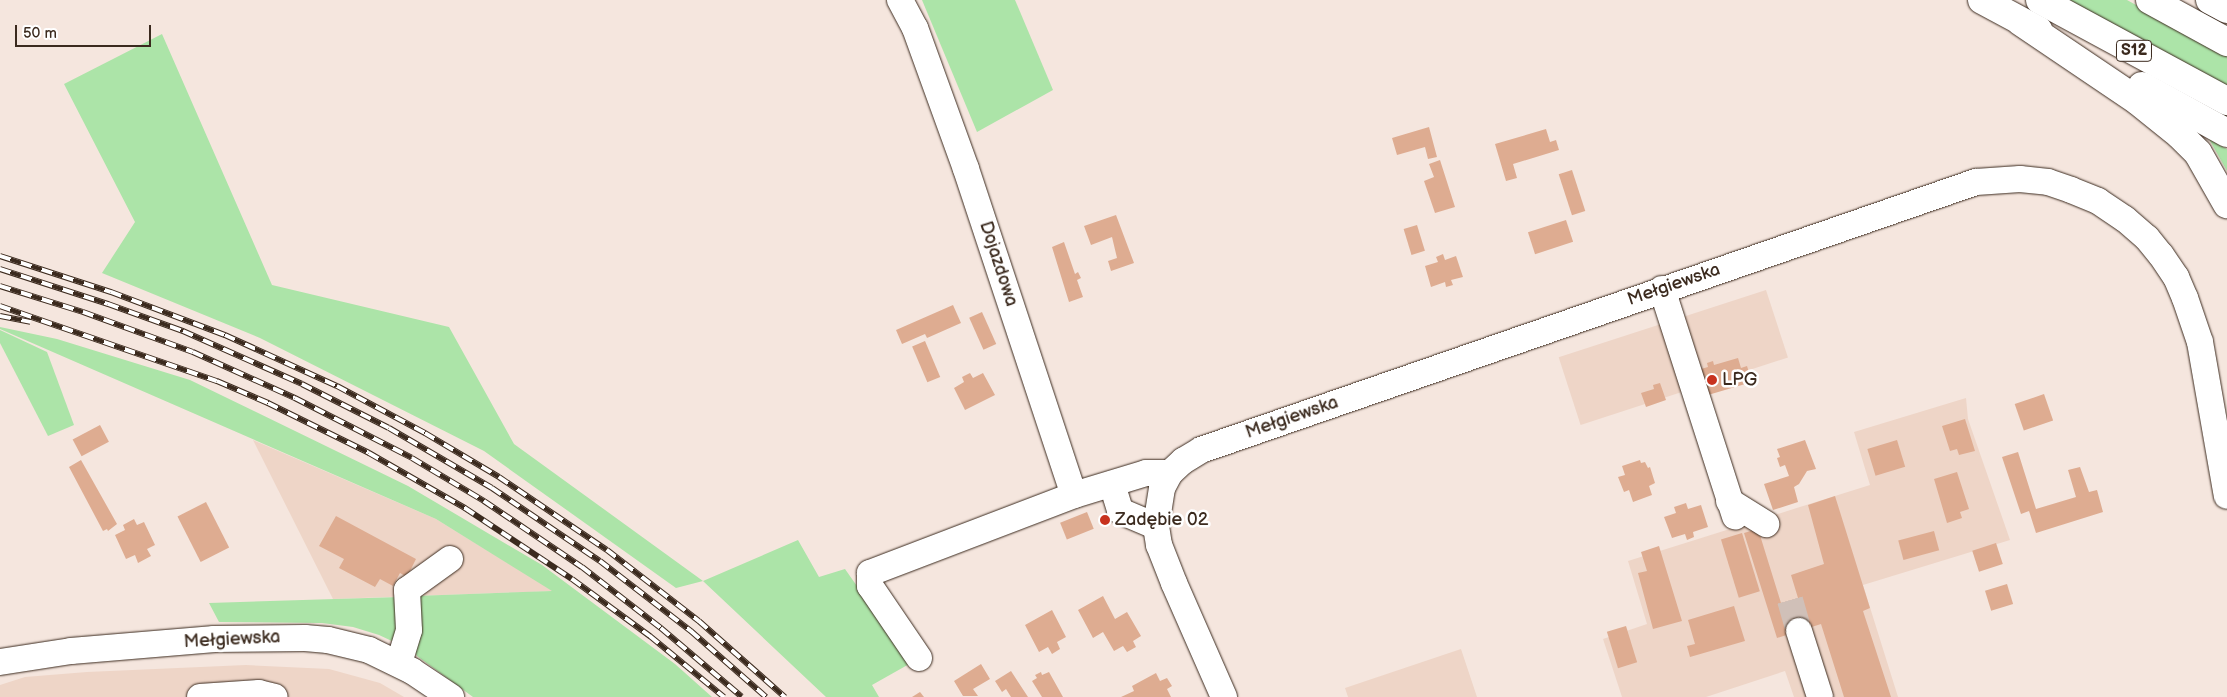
<!DOCTYPE html>
<meta charset="utf-8">
<style>
body{margin:0}
#map{position:relative;width:2227px;height:697px;overflow:hidden;background:#f5e6de;font-family:"Balsamiq Sans",sans-serif}
div>[style]{position:absolute}
.built>*{inset:0;background:#eed5c7;transform-origin:0 0}
.green>*{inset:0;background:#ace4a8}
.building>*{inset:0;background:#deac91;transform-origin:0 0}
.minor-tunnel>*{height:26px;margin-top:-13px;transform-origin:0;background:repeating-linear-gradient(90deg,#d0c0b8 0 26px,transparent 0 39px)}
.roads{filter:drop-shadow(0 0 1px #3b2a1e) drop-shadow(0 0 1px #3b2a1e)}
.minor>*{height:26px;margin:-13px;padding:0 13px;transform-origin:13px;border-radius:13px;background:#fff}
.highway>*{height:28px;margin:-14px;padding:0 14px;transform-origin:14px;border-radius:14px;background:#fff}
.rail>*{height:5.5px;margin-top:-2.75px;transform-origin:0;background:repeating-linear-gradient(90deg,#fff 0 11px,#3b2a1e 0 22px);box-sizing:border-box;border-block:1px solid #3b2a1e}
.dots>*{width:14px;height:14px;translate:-50% -50%;box-sizing:border-box;border:2px solid #fff;border-radius:50%}
span{translate:-50% -50%;white-space:nowrap;text-align:center;line-height:1.15;-webkit-text-stroke:5px #fff;paint-order:stroke}
.shield-label span{padding:1px 4px;background:#fff;border:1px solid;border-radius:4px;-webkit-text-stroke-width:0}
.shield-label{font-size:16px;color:#3b2a1e;font-weight:700}
.street-label{font-size:18px;color:#3b2a1e}
.poi-label{font-size:18px;color:#3b2a1e}
.left{translate:0 -50%;text-align:left}
.scale{position:absolute;left:15px;top:25px;width:136px;height:22px;box-sizing:border-box;border:2px solid #3b2a1e;border-top:0;padding-left:6px;font-size:15px;line-height:18px;white-space:nowrap;color:#3b2a1e;-webkit-text-stroke:4px #fff;paint-order:stroke}
</style>
<div id="map">
<div class="built">
<i style="left:1766px;top:290px;width:71px;height:218px;rotate:72deg"></i>
<i style="clip-path:polygon(1966px 398px,1968px 419px,2010px 540px,1863px 585px,1898px 697px,1794px 697px,1785px 671px,1706px 697px,1622px 697px,1603px 639px,1647px 624px,1628px 561px,1870px 485px,1854px 432px)"></i>
<i style="clip-path:polygon(253px 440px,436px 519px,553px 591px,333px 599px)"></i>
<i style="clip-path:polygon(1461px 649px,1477px 697px,1348px 697px,1345px 688px)"></i>
<i style="clip-path:polygon(246px 665px,329px 669px,380px 683px,404px 697px,0 697px,0 685px,25px 677px,87px 672px)"></i>
</div>
<div class="green">
<i style="clip-path:polygon(922px 0,1015px 0,1053px 90px,977px 132px)"></i>
<i style="clip-path:polygon(2066px 0,2127px 0,2227px 55px,2227px 89px)"></i>
<i style="clip-path:polygon(162px 34px,272px 285px,449px 327px,514px 444px,703px 581px,798px 540px,819px 577px,845px 569px,911px 663px,872px 685px,879px 697px,826px 697px,703px 581px,676px 588px,484px 451px,260px 338px,102px 273px,135px 222px,64px 84px)"></i>
<i style="clip-path:polygon(2209px 139px,2227px 149px,2227px 171px)"></i>
<i style="clip-path:polygon(0 327px,57px 339px,190px 380px,408px 486px,542px 565px,675px 664px,712px 697px,473px 697px,417px 656px,414px 651px,415px 596px,552px 591px,436px 519px,0 329px)"></i>
<i style="clip-path:polygon(0 330px,47px 352px,74px 425px,48px 436px,0 343px)"></i>
<i style="clip-path:polygon(400px 597px,402px 613px,394px 642px,379px 635px,353px 627px,322px 623px,219px 622px,209px 603px)"></i>
</div>
<div class="building">
<i style="clip-path:polygon(1429px 127px,1437px 157px,1428px 159px,1425px 147px,1397px 155px,1392px 138px)"></i>
<i style="clip-path:polygon(1546px 129px,1550px 142px,1556px 140px,1559px 150px,1513px 164px,1517px 178px,1506px 181px,1495px 144px)"></i>
<i style="clip-path:polygon(1440px 160px,1455px 207px,1435px 213px,1424px 181px,1434px 177px,1429px 164px)"></i>
<i style="left:1572px;top:170px;width:43px;height:14px;rotate:72deg"></i>
<i style="clip-path:polygon(1116px 215px,1134px 263px,1111px 271px,1108px 261px,1117px 258px,1112px 237px,1091px 245px,1084px 226px)"></i>
<i style="left:1566px;top:220px;width:23px;height:40px;rotate:72deg"></i>
<i style="left:1417px;top:225px;width:27px;height:14px;rotate:73deg"></i>
<i style="clip-path:polygon(1064px 242px,1075px 274px,1078px 272px,1081px 278px,1077px 280px,1083px 297px,1069px 302px,1052px 247px)"></i>
<i style="clip-path:polygon(1443px 254px,1445px 260px,1456px 256px,1463px 277px,1451px 280px,1453px 285px,1446px 287px,1445px 282px,1431px 287px,1425px 266px,1438px 262px,1436px 257px)"></i>
<i style="clip-path:polygon(953px 305px,961px 323px,927px 338px,925px 334px,902px 344px,896px 330px)"></i>
<i style="left:982px;top:312px;width:35px;height:14px;rotate:66deg"></i>
<i style="left:925px;top:341px;width:39px;height:14px;rotate:67deg"></i>
<i style="clip-path:polygon(1738px 358px,1741px 368px,1747px 366px,1752px 382px,1708px 395px,1701px 369px,1708px 367px,1707px 363px,1713px 361px,1714px 365px)"></i>
<i style="clip-path:polygon(970px 373px,973px 378px,983px 373px,995px 395px,965px 410px,954px 388px,964px 382px,962px 377px)"></i>
<i style="clip-path:polygon(1660px 383px,1666px 400px,1646px 407px,1641px 393px,1654px 389px,1653px 385px)"></i>
<i style="left:2044px;top:394px;width:28px;height:31px;rotate:71deg"></i>
<i style="clip-path:polygon(1965px 419px,1975px 451px,1959px 455px,1957px 449px,1950px 451px,1942px 426px)"></i>
<i style="left:100px;top:425px;width:19px;height:31px;rotate:62deg"></i>
<i style="clip-path:polygon(1805px 440px,1816px 469px,1807px 471px,1799px 484px,1794px 487px,1798px 502px,1773px 510px,1764px 484px,1789px 476px,1785px 465px,1780px 467px,1777px 458px,1780px 457px,1777px 449px)"></i>
<i style="left:1897px;top:440px;width:28px;height:31px;rotate:73deg"></i>
<i style="clip-path:polygon(2018px 452px,2036px 509px,2076px 497px,2068px 470px,2080px 467px,2089px 492px,2097px 490px,2103px 512px,2036px 533px,2029px 511px,2021px 514px,2002px 457px)"></i>
<i style="clip-path:polygon(81px 460px,117px 524px,108px 531px,107px 529px,103px 531px,69px 467px)"></i>
<i style="clip-path:polygon(1640px 460px,1641px 463px,1645px 462px,1648px 468px,1650px 467px,1655px 483px,1649px 486px,1652px 495px,1633px 502px,1629px 490px,1624px 492px,1618px 477px,1625px 475px,1622px 466px)"></i>
<i style="clip-path:polygon(1957px 472px,1969px 509px,1960px 512px,1962px 518px,1947px 523px,1934px 479px)"></i>
<i style="clip-path:polygon(1835px 496px,1870px 608px,1863px 611px,1891px 697px,1844px 697px,1821px 624px,1777px 638px,1744px 533px,1754px 530px,1759px 532px,1781px 603px,1798px 598px,1791px 575px,1824px 564px,1808px 505px)"></i>
<i style="left:206px;top:502px;width:51px;height:32px;rotate:63deg"></i>
<i style="clip-path:polygon(1686px 503px,1688px 509px,1701px 505px,1708px 527px,1693px 532px,1694px 537px,1687px 540px,1685px 534px,1672px 538px,1664px 517px,1676px 513px,1674px 507px)"></i>
<i style="left:1087px;top:512px;width:18px;height:29px;rotate:68deg"></i>
<i style="clip-path:polygon(336px 516px,416px 559px,407px 577px,400px 573px,393px 586px,380px 579px,375px 587px,339px 568px,344px 559px,319px 546px)"></i>
<i style="clip-path:polygon(134px 519px,137px 525px,144px 522px,155px 545px,147px 549px,151px 556px,138px 563px,135px 555px,126px 559px,115px 535px,125px 530px,123px 525px)"></i>
<i style="left:1934px;top:531px;width:20px;height:37px;rotate:75deg"></i>
<i style="left:1742px;top:533px;width:61px;height:22px;rotate:73deg"></i>
<i style="left:1996px;top:543px;width:22px;height:25px;rotate:72deg"></i>
<i style="clip-path:polygon(1659px 546px,1682px 621px,1653px 629px,1638px 573px,1647px 571px,1641px 552px)"></i>
<i style="left:2007px;top:584px;width:21px;height:23px;rotate:73deg"></i>
<i style="clip-path:polygon(1103px 596px,1115px 619px,1127px 612px,1141px 636px,1133px 641px,1136px 647px,1127px 652px,1123px 646px,1114px 651px,1103px 632px,1093px 638px,1078px 610px)"></i>
<i style="clip-path:polygon(1734px 606px,1745px 641px,1690px 657px,1687px 646px,1695px 644px,1688px 620px)"></i>
<i style="clip-path:polygon(1052px 610px,1066px 637px,1057px 642px,1060px 649px,1052px 654px,1048px 647px,1039px 652px,1025px 625px)"></i>
<i style="left:1626px;top:626px;width:38px;height:20px;rotate:73deg"></i>
<i style="clip-path:polygon(981px 664px,990px 679px,973px 689px,978px 696px,963px 696px,954px 681px)"></i>
<i style="clip-path:polygon(1011px 671px,1028px 697px,1011px 697px,1006px 689px,1002px 692px,995px 681px)"></i>
<i style="clip-path:polygon(1041px 672px,1042px 675px,1049px 672px,1063px 697px,1042px 697px,1032px 681px,1037px 678px,1035px 675px)"></i>
<i style="clip-path:polygon(1156px 673px,1160px 681px,1167px 678px,1172px 686px,1167px 689px,1171px 697px,1121px 697px,1134px 691px,1132px 686px)"></i>
<i style="clip-path:polygon(920px 692px,924px 697px,912px 697px)"></i>
</div>
<div class="minor-tunnel">
<i style="left:1790px;top:600px;width:32px;rotate:74deg"></i>
</div>
<div class="roads">
<div class="minor">
<i style="left:900px;top:0;width:32px;rotate:62deg"></i>
<i style="left:915px;top:28px;width:150px;rotate:70.1deg"></i>
<i style="left:966px;top:169px;width:343px;rotate:71.7deg"></i>
<i style="left:1074px;top:495px;width:75px;rotate:-17deg"></i>
<i style="left:1146px;top:473px;width:24px"></i>
<i style="left:1662px;top:289px;width:239px;rotate:72.2deg"></i>
<i style="left:1112px;top:484px;width:28px;rotate:73deg"></i>
<i style="left:1120px;top:511px;width:39px;rotate:23deg"></i>
<i style="left:1729px;top:501px;width:44px;rotate:31.9deg"></i>
<i style="left:1799px;top:631px;width:69px;rotate:72.3deg"></i>
<i style="left:919px;top:658px;width:87px;rotate:-124.2deg"></i>
<i style="left:870px;top:586px;width:13px;rotate:-90deg"></i>
<i style="left:870px;top:573px;width:218px;rotate:-20.9deg"></i>
<i style="left:0;top:662px;width:72px;rotate:-8.8deg"></i>
<i style="left:71px;top:651px;width:144px;rotate:-4.8deg"></i>
<i style="left:214px;top:639px;width:91px;rotate:-0.6deg"></i>
<i style="left:305px;top:638px;width:23px;rotate:5deg"></i>
<i style="left:328px;top:640px;width:42px;rotate:13.7deg"></i>
<i style="left:369px;top:650px;width:48px;rotate:26deg"></i>
<i style="left:412px;top:671px;width:47px;rotate:33.7deg"></i>
<i style="left:399px;top:663px;width:34px;rotate:-73deg"></i>
<i style="left:409px;top:630px;width:40px;rotate:-92.9deg"></i>
<i style="left:407px;top:590px;width:53px;rotate:-35.8deg"></i>
<i style="left:200px;top:697px;width:59px;rotate:-3.9deg"></i>
<i style="left:259px;top:693px;width:16px;rotate:14deg"></i>
<i style="left:1224px;top:697px;width:124px;rotate:-113.7deg"></i>
<i style="left:1174px;top:583px;width:41px;rotate:-111.5deg"></i>
<i style="left:1159px;top:545px;width:19px;rotate:-99deg"></i>
<i style="left:1156px;top:526px;width:38px;rotate:-81deg"></i>
<i style="left:1162px;top:488px;width:17px;rotate:-62deg"></i>
<i style="left:1170px;top:473px;width:18px;rotate:-43deg"></i>
<i style="left:1183px;top:461px;width:21px;rotate:-31deg"></i>
<i style="left:1201px;top:450px;width:820px;rotate:-19.08deg"></i>
<i style="left:1976px;top:182px;width:44px;rotate:-3.9deg"></i>
<i style="left:2020px;top:179px;width:28px;rotate:6deg"></i>
<i style="left:2048px;top:182px;width:24px;rotate:19deg"></i>
<i style="left:2071px;top:190px;width:29px;rotate:22deg"></i>
<i style="left:2098px;top:201px;width:32px;rotate:34deg"></i>
<i style="left:2125px;top:219px;width:29px;rotate:41deg"></i>
<i style="left:2147px;top:238px;width:22px;rotate:51deg"></i>
<i style="left:2161px;top:255px;width:27px;rotate:56deg"></i>
<i style="left:2176px;top:277px;width:23px;rotate:67deg"></i>
<i style="left:2185px;top:298px;width:46px;rotate:71.2deg"></i>
<i style="left:2200px;top:342px;width:156px;rotate:80.1deg"></i>
</div>
<div class="highway">
<i style="left:1982px;top:0;width:64px;rotate:28.2deg"></i>
<i style="left:2040px;top:0;width:213px;rotate:28.4deg"></i>
<i style="left:2150px;top:0;width:88px;rotate:28.6deg"></i>
<i style="left:2210px;top:0;width:19px;rotate:28deg"></i>
<i style="left:2021px;top:22px;width:141px;rotate:34deg"></i>
<i style="left:2138px;top:101px;width:54px;rotate:39deg"></i>
<i style="left:2180px;top:135px;width:25px;rotate:45deg"></i>
<i style="left:2198px;top:153px;width:59px;rotate:60.4deg"></i>
<i style="left:2142px;top:86px;width:97px;rotate:28.9deg"></i>
</div>
</div>
<div class="rail">
<i style="left:0;top:256px;width:117px;rotate:18deg"></i>
<i style="left:111px;top:292px;width:122px;rotate:20.7deg"></i>
<i style="left:225px;top:335px;width:123px;rotate:24.5deg"></i>
<i style="left:337px;top:386px;width:100px;rotate:28.1deg"></i>
<i style="left:425px;top:433px;width:86px;rotate:30.7deg"></i>
<i style="left:499px;top:477px;width:130px;rotate:34.1deg"></i>
<i style="left:607px;top:550px;width:116px;rotate:37.7deg"></i>
<i style="left:699px;top:621px;width:115px;rotate:41.5deg"></i>
<i style="left:0;top:269px;width:114px;rotate:18deg"></i>
<i style="left:108px;top:304px;width:80px;rotate:19.8deg"></i>
<i style="left:183px;top:331px;width:130px;rotate:24deg"></i>
<i style="left:302px;top:384px;width:97px;rotate:26.8deg"></i>
<i style="left:389px;top:428px;width:119px;rotate:30.2deg"></i>
<i style="left:492px;top:488px;width:130px;rotate:34.1deg"></i>
<i style="left:600px;top:561px;width:115px;rotate:37.6deg"></i>
<i style="left:691px;top:631px;width:100px;rotate:41.3deg"></i>
<i style="left:0;top:286px;width:87px;rotate:17.4deg"></i>
<i style="left:83px;top:312px;width:117px;rotate:20deg"></i>
<i style="left:193px;top:352px;width:112px;rotate:24.3deg"></i>
<i style="left:295px;top:398px;width:131px;rotate:27.1deg"></i>
<i style="left:412px;top:458px;width:84px;rotate:30.8deg"></i>
<i style="left:484px;top:501px;width:118px;rotate:34deg"></i>
<i style="left:582px;top:567px;width:100px;rotate:37.7deg"></i>
<i style="left:661px;top:628px;width:106px;rotate:40.4deg"></i>
<i style="left:0;top:306px;width:230px;rotate:19.1deg"></i>
<i style="left:217px;top:381px;width:56px;rotate:23.3deg"></i>
<i style="left:268px;top:403px;width:113px;rotate:26.3deg"></i>
<i style="left:369px;top:453px;width:111px;rotate:29.8deg"></i>
<i style="left:465px;top:508px;width:128px;rotate:33.6deg"></i>
<i style="left:572px;top:579px;width:97px;rotate:36.2deg"></i>
<i style="left:650px;top:636px;width:96px;rotate:39.5deg"></i>
<i style="left:0;top:316px;width:31px;rotate:11deg"></i>
</div>
<div class="dots">
<i style="left:1712px;top:380px;background:#c8321e"></i>
<i style="left:1105px;top:520px;background:#c8321e"></i>
</div>
<div class="shield-label">
<span style="left:2134px;top:51px">S12</span>
</div>
<div class="street-label">
<span style="left:998px;top:264px;rotate:72deg">Dojazdowa</span>
<span style="left:1674px;top:285px;rotate:-19deg">Mełgiewska</span>
<span style="left:1292px;top:418px;rotate:-19deg">Mełgiewska</span>
<span style="left:232px;top:640px;rotate:-3deg">Mełgiewska</span>
</div>
<div class="poi-label">
<span class="left" style="left:1722px;top:380px">LPG</span>
<span class="left" style="left:1115px;top:520px">Zadębie 02</span>
</div>
<div class="scale">50 m</div>
</div>
